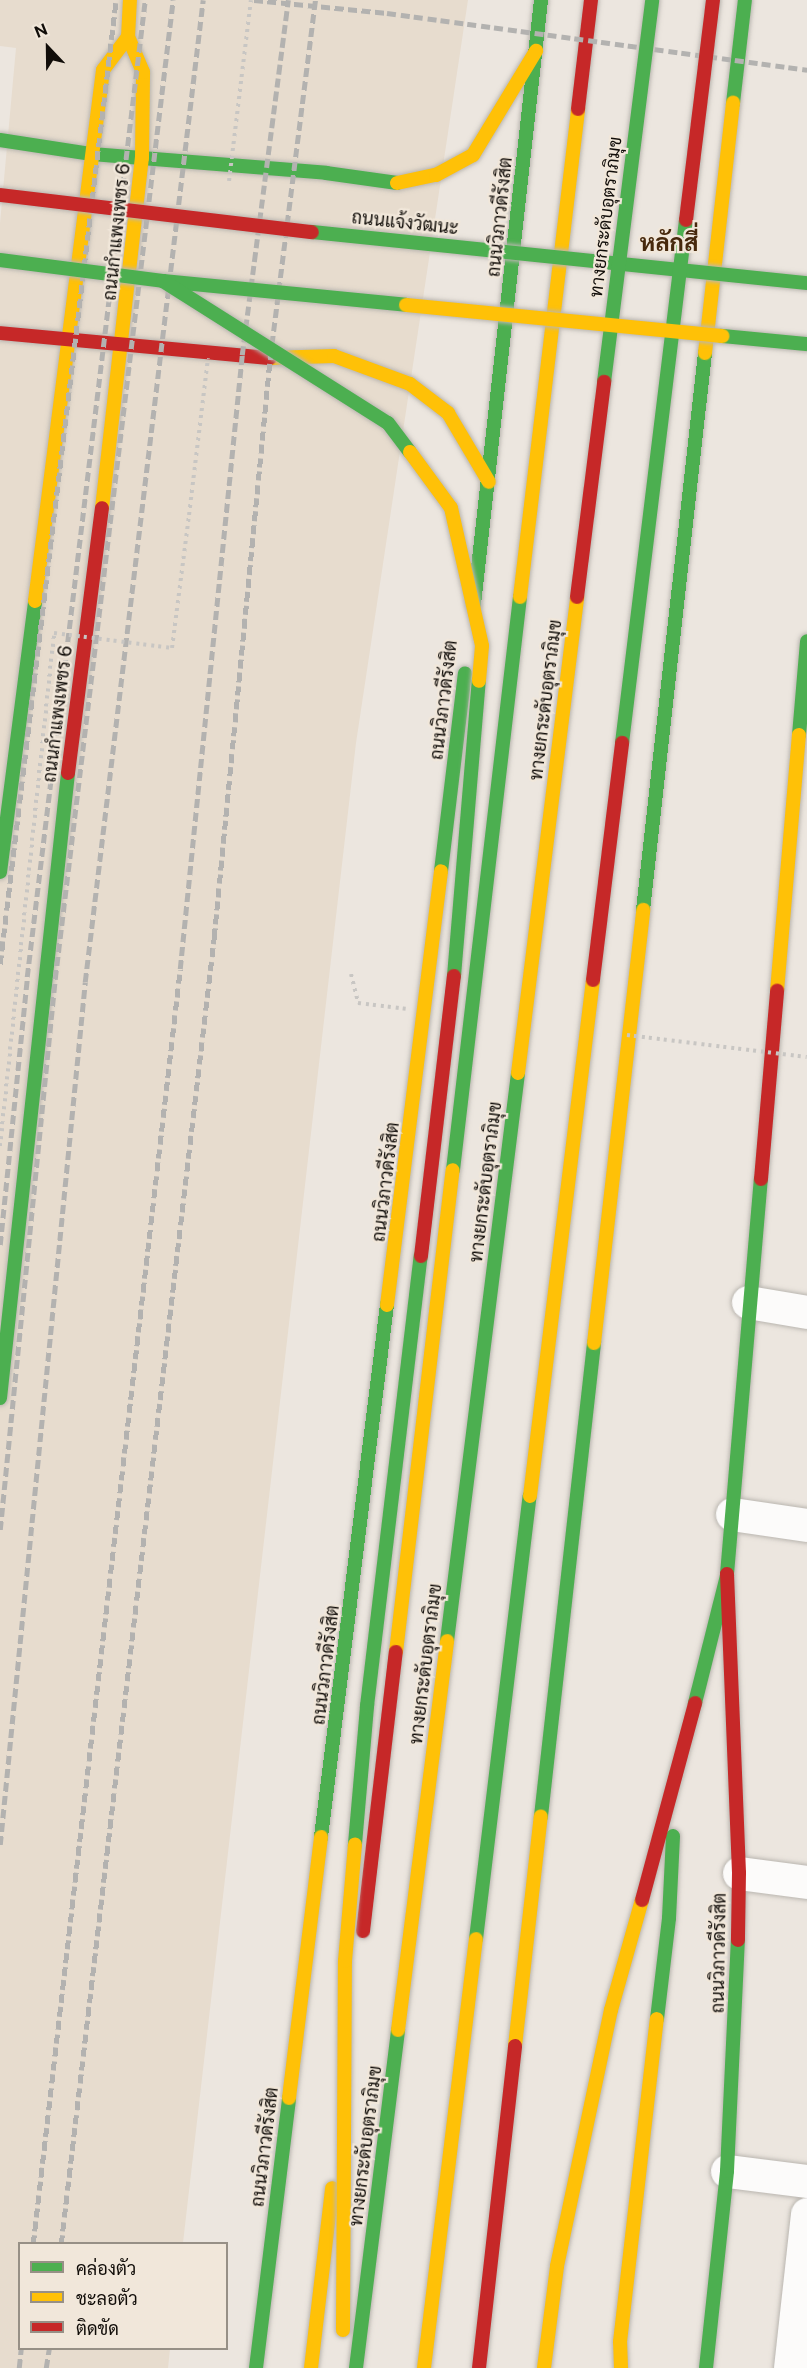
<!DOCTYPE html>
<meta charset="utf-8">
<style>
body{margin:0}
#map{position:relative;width:807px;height:2368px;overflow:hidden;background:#ece6df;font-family:"Public Sans",Sarabun,sans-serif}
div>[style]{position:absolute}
.built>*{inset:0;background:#e7dcce}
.path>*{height:4px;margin-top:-2px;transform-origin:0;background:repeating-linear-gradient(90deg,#c8c6c3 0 3px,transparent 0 7.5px)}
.roads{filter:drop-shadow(0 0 2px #bab6b0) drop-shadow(0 0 2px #bab6b0)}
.street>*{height:33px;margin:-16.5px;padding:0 16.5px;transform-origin:16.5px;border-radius:16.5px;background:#fcfbfa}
.fast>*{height:14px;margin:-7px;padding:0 7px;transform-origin:7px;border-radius:7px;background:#4caf50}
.slow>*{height:14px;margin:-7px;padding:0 7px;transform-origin:7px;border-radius:7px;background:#ffc107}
.jam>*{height:14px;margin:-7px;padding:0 7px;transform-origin:7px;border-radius:7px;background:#c62828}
.rail>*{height:4.5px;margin-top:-2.25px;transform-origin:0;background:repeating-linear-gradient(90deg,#b3b2b0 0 9px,transparent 0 13.5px)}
.path-bridge>*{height:4px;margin-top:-2px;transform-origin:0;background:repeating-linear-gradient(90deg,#c8c6c3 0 3px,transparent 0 7.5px)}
.bridges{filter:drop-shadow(0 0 2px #bab6b0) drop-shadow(0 0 2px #bab6b0)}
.fast-bridge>*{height:14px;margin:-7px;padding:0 7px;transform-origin:7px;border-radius:7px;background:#4caf50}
.slow-bridge>*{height:14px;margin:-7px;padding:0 7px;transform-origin:7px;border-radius:7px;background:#ffc107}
.jam-bridge>*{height:14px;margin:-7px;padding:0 7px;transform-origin:7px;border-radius:7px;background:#c62828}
span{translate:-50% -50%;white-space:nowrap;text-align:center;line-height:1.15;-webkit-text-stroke:4.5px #f1e7da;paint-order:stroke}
.street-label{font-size:18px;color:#110d09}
.district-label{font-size:24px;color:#46280c;font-weight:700}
.legend{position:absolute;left:18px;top:2242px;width:210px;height:108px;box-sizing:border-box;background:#f1e7da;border:2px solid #979086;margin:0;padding:8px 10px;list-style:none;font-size:18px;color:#110d09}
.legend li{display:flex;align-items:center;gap:12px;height:30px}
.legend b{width:30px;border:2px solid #979086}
.north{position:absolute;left:18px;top:18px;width:60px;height:60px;-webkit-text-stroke:4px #f1e7da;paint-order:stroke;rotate:338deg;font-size:16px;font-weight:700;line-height:24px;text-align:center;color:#110d09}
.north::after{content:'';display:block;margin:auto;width:21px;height:27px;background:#110d09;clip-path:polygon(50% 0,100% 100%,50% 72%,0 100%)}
</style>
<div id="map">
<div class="built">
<i style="clip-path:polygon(0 0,468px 0,356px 743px,183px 2243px,20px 2244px,20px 2348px,170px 2349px,168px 2368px,0 2368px,0 223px,16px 48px,0 46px)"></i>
</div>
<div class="path">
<i style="left:172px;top:648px;width:134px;rotate:-82.7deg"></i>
<i style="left:351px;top:974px;width:30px;rotate:76deg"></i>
</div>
<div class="roads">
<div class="street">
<i style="left:748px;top:1302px;width:60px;rotate:9.6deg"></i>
<i style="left:732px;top:1514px;width:76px;rotate:8.3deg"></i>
<i style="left:739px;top:1873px;width:69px;rotate:7.5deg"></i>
<i style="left:727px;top:2171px;width:81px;rotate:7.1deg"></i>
<i style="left:790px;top:2368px;width:155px;rotate:-83.7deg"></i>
</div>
<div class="fast">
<i style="left:733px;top:103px;width:104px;rotate:-83.4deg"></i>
<i style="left:0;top:140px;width:93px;rotate:8.7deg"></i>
<i style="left:92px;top:154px;width:235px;rotate:4.6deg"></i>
<i style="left:326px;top:173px;width:72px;rotate:8deg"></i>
<i style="left:474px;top:604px;width:608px;rotate:-83.67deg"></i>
<i style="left:799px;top:735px;width:94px;rotate:-85.1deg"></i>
<i style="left:441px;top:871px;width:199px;rotate:-83.1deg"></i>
<i style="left:0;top:872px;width:273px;rotate:-82.6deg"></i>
<i style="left:643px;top:910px;width:560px;rotate:-83.65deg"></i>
<i style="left:453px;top:1170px;width:577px;rotate:-83.33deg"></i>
<i style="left:0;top:1398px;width:629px;rotate:-83.79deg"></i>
<i style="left:727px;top:1574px;width:396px;rotate:-85.1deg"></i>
<i style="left:695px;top:1703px;width:131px;rotate:-75.9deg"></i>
<i style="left:541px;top:1816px;width:476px;rotate:-83.6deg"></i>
<i style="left:321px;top:1837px;width:536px;rotate:-82.93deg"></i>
<i style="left:657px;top:2019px;width:102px;rotate:-83.2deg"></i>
<i style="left:669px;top:1918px;width:82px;rotate:-87.2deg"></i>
<i style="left:256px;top:2368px;width:272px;rotate:-83deg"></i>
<i style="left:706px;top:2368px;width:198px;rotate:-83.9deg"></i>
<i style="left:727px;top:2171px;width:231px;rotate:-87.3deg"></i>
</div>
<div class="slow">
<i style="left:397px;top:183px;width:40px;rotate:-12deg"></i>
<i style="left:436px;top:175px;width:42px;rotate:-28.4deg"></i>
<i style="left:473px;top:155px;width:122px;rotate:-58.8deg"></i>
<i style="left:705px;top:353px;width:252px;rotate:-83.6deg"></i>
<i style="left:270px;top:358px;width:64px;rotate:-1.8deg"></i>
<i style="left:334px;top:356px;width:81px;rotate:20.2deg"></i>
<i style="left:410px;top:384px;width:48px;rotate:37.3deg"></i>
<i style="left:448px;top:413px;width:80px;rotate:59.3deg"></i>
<i style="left:102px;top:508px;width:352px;rotate:-83.5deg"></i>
<i style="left:142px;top:158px;width:86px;rotate:-89.3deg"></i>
<i style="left:143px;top:72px;width:38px;rotate:-113deg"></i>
<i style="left:128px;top:37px;width:37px;rotate:-87deg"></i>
<i style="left:520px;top:597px;width:491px;rotate:-83.2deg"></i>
<i style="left:35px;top:601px;width:535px;rotate:-82.7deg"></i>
<i style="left:103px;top:70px;width:41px;rotate:-52.9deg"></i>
<i style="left:777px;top:991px;width:257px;rotate:-85.1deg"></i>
<i style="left:387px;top:1305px;width:437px;rotate:-82.9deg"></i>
<i style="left:594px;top:1343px;width:436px;rotate:-83.5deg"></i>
<i style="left:396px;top:1652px;width:485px;rotate:-83.3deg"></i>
<i style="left:515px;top:2046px;width:231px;rotate:-83.6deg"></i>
<i style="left:289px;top:2098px;width:263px;rotate:-83deg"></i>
<i style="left:311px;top:2368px;width:181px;rotate:-83.3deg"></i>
<i style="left:544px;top:2368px;width:103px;rotate:-82.7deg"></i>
<i style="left:557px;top:2266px;width:262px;rotate:-78.1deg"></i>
<i style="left:611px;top:2010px;width:114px;rotate:-74.3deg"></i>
<i style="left:621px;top:2368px;width:26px;rotate:-92deg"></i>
<i style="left:620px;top:2342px;width:325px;rotate:-83.5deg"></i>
</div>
<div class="jam">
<i style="left:578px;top:109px;width:110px;rotate:-83.2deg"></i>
<i style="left:0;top:333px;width:271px;rotate:5.3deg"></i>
<i style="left:68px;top:773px;width:267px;rotate:-82.7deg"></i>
<i style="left:761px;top:1179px;width:189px;rotate:-85.1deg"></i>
<i style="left:727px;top:1574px;width:299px;rotate:87.7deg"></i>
<i style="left:739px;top:1873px;width:67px;rotate:90.9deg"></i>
<i style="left:642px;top:1900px;width:204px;rotate:-74.9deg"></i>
<i style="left:363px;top:1931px;width:281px;rotate:-83.3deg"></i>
<i style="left:479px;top:2368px;width:324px;rotate:-83.6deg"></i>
</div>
</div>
<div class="rail">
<i style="left:254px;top:0;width:134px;rotate:5.6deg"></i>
<i style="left:387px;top:13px;width:424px;rotate:7.7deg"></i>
<i style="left:0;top:964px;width:971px;rotate:-83.14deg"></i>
<i style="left:0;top:1245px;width:269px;rotate:-84.2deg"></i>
<i style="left:27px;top:977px;width:984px;rotate:-83.11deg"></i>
<i style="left:0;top:1530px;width:554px;rotate:-84.3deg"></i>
<i style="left:55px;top:979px;width:986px;rotate:-83.13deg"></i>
<i style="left:0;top:1845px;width:867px;rotate:-84.37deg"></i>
<i style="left:85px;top:982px;width:989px;rotate:-83.15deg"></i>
<i style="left:33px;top:2244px;width:1283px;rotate:-83.42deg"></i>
<i style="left:180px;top:969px;width:617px;rotate:-84.23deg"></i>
<i style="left:242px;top:355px;width:358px;rotate:-82.6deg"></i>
<i style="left:61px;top:2244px;width:1316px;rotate:-83.32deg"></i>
<i style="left:214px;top:937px;width:582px;rotate:-84.48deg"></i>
<i style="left:270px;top:358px;width:361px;rotate:-82.8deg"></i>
<i style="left:19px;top:2368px;width:20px;rotate:-84deg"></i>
<i style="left:46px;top:2368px;width:20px;rotate:-81deg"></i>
</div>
<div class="path-bridge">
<i style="left:229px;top:181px;width:182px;rotate:-83.1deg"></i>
<i style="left:189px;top:515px;width:158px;rotate:-83.1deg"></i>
<i style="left:358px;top:1003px;width:50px;rotate:6.8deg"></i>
<i style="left:627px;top:1035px;width:181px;rotate:7deg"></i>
<i style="left:0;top:1146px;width:516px;rotate:-83.99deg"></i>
<i style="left:54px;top:633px;width:119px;rotate:7.2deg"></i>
</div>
<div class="bridges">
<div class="fast-bridge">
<i style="left:312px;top:232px;width:498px;rotate:5.9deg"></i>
<i style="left:0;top:260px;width:164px;rotate:7.3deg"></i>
<i style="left:163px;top:281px;width:244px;rotate:5.6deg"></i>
<i style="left:163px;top:281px;width:266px;rotate:32.3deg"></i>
<i style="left:388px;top:423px;width:36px;rotate:53deg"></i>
<i style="left:722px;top:336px;width:85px;rotate:5.4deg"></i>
<i style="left:604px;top:382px;width:385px;rotate:-82.8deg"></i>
<i style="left:622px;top:743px;width:527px;rotate:-83.02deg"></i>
<i style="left:454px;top:976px;width:296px;rotate:-85.2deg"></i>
<i style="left:447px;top:1641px;width:572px;rotate:-82.87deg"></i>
<i style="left:355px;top:1844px;width:139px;rotate:-85deg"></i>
<i style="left:367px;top:1706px;width:453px;rotate:-83.2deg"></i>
<i style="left:476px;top:1939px;width:446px;rotate:-83.1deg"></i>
<i style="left:356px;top:2368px;width:341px;rotate:-82.9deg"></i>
</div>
<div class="slow-bridge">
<i style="left:406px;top:305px;width:318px;rotate:5.6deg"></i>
<i style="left:410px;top:452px;width:69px;rotate:53.8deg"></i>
<i style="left:451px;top:508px;width:141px;rotate:77.3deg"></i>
<i style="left:482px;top:646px;width:35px;rotate:95deg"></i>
<i style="left:518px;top:1073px;width:480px;rotate:-82.9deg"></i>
<i style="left:530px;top:1496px;width:520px;rotate:-83.04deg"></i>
<i style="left:398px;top:2030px;width:392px;rotate:-82.8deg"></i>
<i style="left:343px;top:2330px;width:369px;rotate:-89.7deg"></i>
<i style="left:345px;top:1961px;width:117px;rotate:-85.1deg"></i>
<i style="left:424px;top:2368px;width:432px;rotate:-83.1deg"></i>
</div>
<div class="jam-bridge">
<i style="left:0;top:195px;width:314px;rotate:6.8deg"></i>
<i style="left:686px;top:220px;width:222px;rotate:-83deg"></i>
<i style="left:577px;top:597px;width:217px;rotate:-82.8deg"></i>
<i style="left:593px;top:980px;width:239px;rotate:-83deg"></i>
<i style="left:421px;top:1256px;width:282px;rotate:-83.3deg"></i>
</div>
</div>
<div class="street-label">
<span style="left:500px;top:217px;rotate:-84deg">ถนนวิภาวดีรังสิต</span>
<span style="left:606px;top:217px;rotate:-83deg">ทางยกระดับอุตราภิมุข</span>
<span style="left:405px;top:223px;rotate:6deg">ถนนแจ้งวัฒนะ</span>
<span style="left:117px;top:232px;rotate:-84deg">ถนนกำแพงเพชร 6</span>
<span style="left:444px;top:700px;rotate:-83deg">ถนนวิภาวดีรังสิต</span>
<span style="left:546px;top:700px;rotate:-83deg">ทางยกระดับอุตราภิมุข</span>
<span style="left:58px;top:714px;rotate:-83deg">ถนนกำแพงเพชร 6</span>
<span style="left:386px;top:1182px;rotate:-83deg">ถนนวิภาวดีรังสิต</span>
<span style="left:486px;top:1182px;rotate:-83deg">ทางยกระดับอุตราภิมุข</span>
<span style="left:426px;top:1664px;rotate:-83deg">ทางยกระดับอุตราภิมุข</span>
<span style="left:326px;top:1665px;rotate:-83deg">ถนนวิภาวดีรังสิต</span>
<span style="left:719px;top:1953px;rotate:-89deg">ถนนวิภาวดีรังสิต</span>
<span style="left:366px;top:2146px;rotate:-83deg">ทางยกระดับอุตราภิมุข</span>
<span style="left:265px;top:2147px;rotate:-83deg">ถนนวิภาวดีรังสิต</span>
</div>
<div class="district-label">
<span style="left:669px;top:243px">หลักสี่</span>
</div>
<ul class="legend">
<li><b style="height:8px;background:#4caf50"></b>คล่องตัว</li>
<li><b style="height:8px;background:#ffc107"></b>ชะลอตัว</li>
<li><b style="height:8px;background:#c62828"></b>ติดขัด</li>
</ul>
<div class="north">N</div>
</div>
